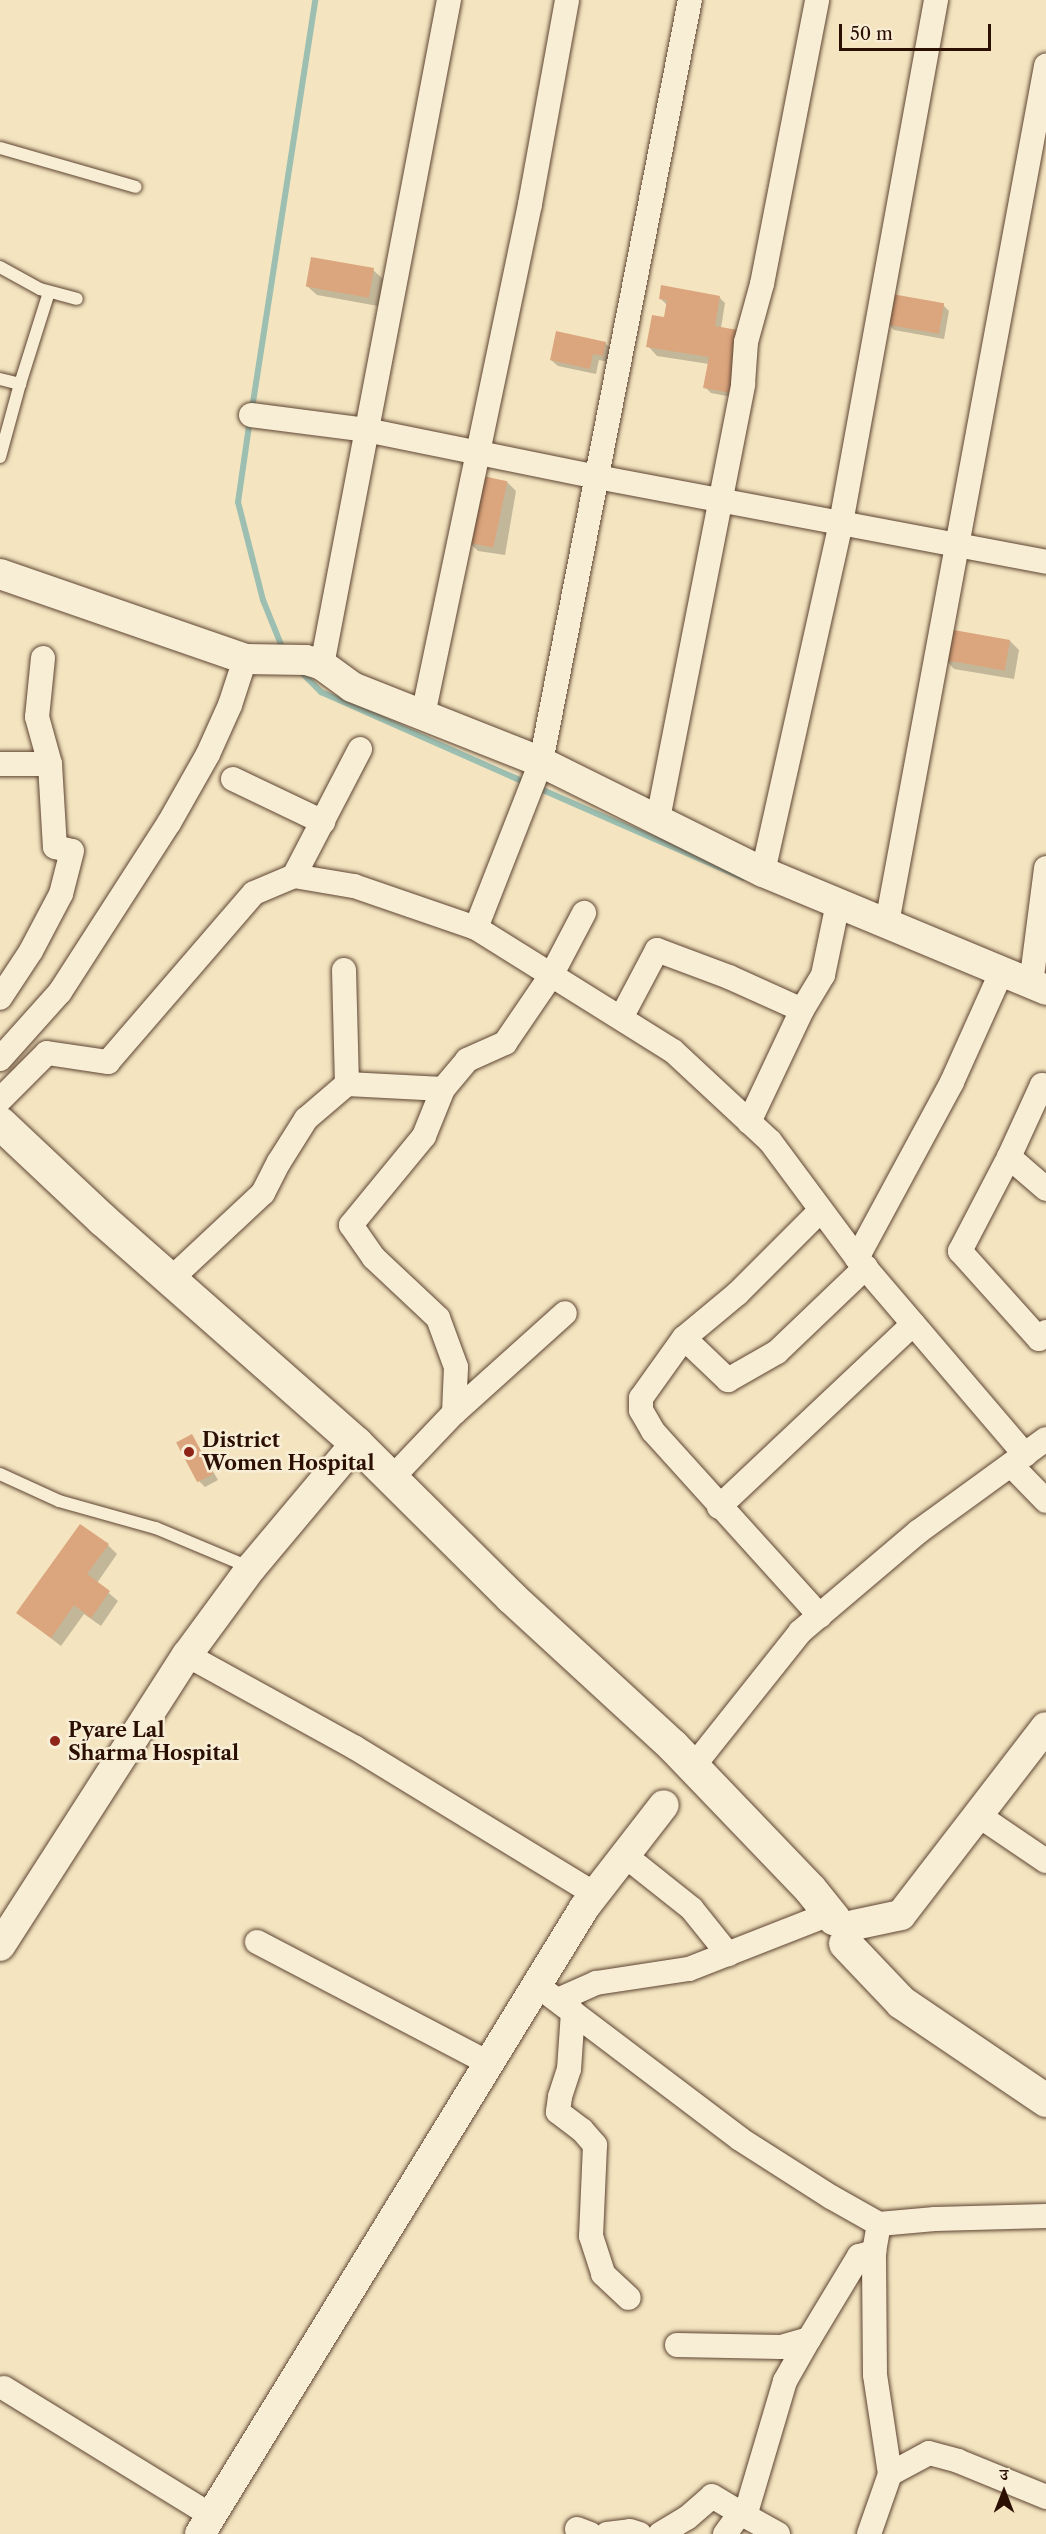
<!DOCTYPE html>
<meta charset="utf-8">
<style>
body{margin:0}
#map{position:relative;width:1046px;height:2534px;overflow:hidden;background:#f4e5c0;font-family:"Libre Caslon Text","Noto Serif Devanagari",serif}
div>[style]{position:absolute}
.shadow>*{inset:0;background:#0003}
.stream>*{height:6px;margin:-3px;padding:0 3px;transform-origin:3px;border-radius:3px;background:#9cbfb1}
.building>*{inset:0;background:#dba57d;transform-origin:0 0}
.roads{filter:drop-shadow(0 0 2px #5e4432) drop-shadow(0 0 2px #5e4432)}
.service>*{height:12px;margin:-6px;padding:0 6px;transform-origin:6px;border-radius:6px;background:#f8eed6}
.minor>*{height:24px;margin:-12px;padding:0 12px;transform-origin:12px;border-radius:12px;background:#f8eed6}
.tertiary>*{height:30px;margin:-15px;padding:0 15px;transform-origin:15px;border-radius:15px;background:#f8eed6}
.secondary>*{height:33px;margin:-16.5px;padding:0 16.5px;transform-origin:16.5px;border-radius:16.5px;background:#f8eed6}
.dots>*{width:16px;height:16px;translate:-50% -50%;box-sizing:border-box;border:3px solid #f8eed6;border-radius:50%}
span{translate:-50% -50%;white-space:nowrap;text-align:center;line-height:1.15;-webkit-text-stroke:5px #f8eed6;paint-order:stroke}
.poi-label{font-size:20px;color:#2c0f03;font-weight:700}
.left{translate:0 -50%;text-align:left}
.north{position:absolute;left:974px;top:2462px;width:60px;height:60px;-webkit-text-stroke:4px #f8eed6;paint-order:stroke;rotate:0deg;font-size:16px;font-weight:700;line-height:24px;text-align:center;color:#2c0f03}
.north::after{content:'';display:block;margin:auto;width:21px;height:27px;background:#2c0f03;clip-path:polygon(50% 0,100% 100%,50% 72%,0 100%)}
.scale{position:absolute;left:839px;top:24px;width:152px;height:27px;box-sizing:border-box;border:3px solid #2c0f03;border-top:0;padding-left:8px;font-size:18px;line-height:21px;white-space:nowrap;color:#2c0f03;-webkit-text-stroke:4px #f8eed6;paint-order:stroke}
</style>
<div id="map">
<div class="shadow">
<i style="clip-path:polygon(373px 270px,383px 279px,378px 306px,317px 295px,307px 286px)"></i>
<i style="clip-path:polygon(719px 297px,725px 303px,721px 328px,737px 398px,711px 393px,705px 387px,709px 364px,657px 356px,648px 346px,668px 319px,667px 305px,661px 299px)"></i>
<i style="clip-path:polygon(943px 305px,949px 311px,944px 339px,894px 330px,888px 324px)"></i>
<i style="clip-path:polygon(605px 343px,611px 349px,608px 362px,599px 360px,596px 374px,558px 366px,551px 360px)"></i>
<i style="clip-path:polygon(507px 482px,516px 491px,505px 555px,478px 551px,468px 541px)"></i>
<i style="clip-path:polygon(1010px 641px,1019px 650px,1014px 679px,954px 669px,945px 659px)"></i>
<i style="clip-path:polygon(192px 1436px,218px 1480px,205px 1487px,199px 1481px)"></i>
<i style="clip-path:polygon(108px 1545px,117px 1554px,97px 1583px,118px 1601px,101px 1626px,84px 1614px,61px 1646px,18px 1613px)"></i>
</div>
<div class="stream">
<i style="left:252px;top:409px;width:414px;rotate:-81.2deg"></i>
<i style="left:250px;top:419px;width:84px;rotate:98.2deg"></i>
<i style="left:238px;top:502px;width:101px;rotate:75.7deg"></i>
<i style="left:263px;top:600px;width:56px;rotate:68deg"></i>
<i style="left:300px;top:671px;width:30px;rotate:45deg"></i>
<i style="left:321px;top:692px;width:224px;rotate:23.9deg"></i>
<i style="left:536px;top:787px;width:226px;rotate:23.7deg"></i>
</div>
<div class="building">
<i style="left:311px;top:257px;width:64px;height:30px;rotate:10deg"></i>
<i style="clip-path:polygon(661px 285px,720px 296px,715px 326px,743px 331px,732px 393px,703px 388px,709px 357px,646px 347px,652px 315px,664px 317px,667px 300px,659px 299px)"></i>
<i style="left:892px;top:294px;width:53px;height:31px;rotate:10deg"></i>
<i style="clip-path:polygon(556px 331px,606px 342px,603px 356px,593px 354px,590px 369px,550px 360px)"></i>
<i style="left:478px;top:475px;width:30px;height:68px;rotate:12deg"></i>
<i style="left:948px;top:629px;width:63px;height:31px;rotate:10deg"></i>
<i style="left:192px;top:1434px;width:45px;height:18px;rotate:62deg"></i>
<i style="clip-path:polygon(80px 1524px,109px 1544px,87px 1574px,110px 1591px,91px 1618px,74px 1605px,51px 1638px,16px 1613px)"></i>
</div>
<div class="roads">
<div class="service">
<i style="left:0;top:148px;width:141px;rotate:16deg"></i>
<i style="left:0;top:267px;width:46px;rotate:28.8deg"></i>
<i style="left:40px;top:289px;width:38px;rotate:15deg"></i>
<i style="left:0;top:379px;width:21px;rotate:14deg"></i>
<i style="left:20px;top:384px;width:96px;rotate:-72.5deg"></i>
<i style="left:0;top:457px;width:76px;rotate:-74.7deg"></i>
<i style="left:0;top:1474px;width:65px;rotate:24.6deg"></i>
<i style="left:59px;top:1501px;width:101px;rotate:15.6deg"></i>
<i style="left:156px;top:1528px;width:103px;rotate:22.8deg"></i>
</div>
<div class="minor">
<i style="left:251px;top:415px;width:116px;rotate:7.4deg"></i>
<i style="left:366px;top:430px;width:236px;rotate:11.5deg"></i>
<i style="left:597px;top:477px;width:457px;rotate:10.7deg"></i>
<i style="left:43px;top:658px;width:59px;rotate:95.8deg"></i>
<i style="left:37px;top:717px;width:49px;rotate:74.5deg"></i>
<i style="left:322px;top:665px;width:677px;rotate:-79.19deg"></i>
<i style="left:423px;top:715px;width:522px;rotate:-78.17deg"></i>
<i style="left:530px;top:204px;width:207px;rotate:-79.7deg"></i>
<i style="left:0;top:764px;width:50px"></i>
<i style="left:50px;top:764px;width:83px;rotate:86.6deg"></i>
<i style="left:55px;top:847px;width:17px;rotate:13deg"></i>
<i style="left:72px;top:851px;width:44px;rotate:104.3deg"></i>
<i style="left:61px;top:894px;width:64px;rotate:117.8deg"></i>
<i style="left:31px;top:951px;width:56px;rotate:123.4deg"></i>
<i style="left:233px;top:779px;width:100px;rotate:25.5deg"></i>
<i style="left:658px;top:819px;width:443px;rotate:-78.9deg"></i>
<i style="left:743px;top:384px;width:42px;rotate:-85.9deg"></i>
<i style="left:746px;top:342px;width:60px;rotate:-74.6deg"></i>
<i style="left:762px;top:284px;width:289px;rotate:-79deg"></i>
<i style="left:763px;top:872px;width:358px;rotate:-77.4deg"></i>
<i style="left:841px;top:523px;width:532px;rotate:-79.7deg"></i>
<i style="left:294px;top:876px;width:143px;rotate:-62.5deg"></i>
<i style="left:887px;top:923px;width:872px;rotate:-79.49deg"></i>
<i style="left:476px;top:928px;width:232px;rotate:32deg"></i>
<i style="left:673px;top:1051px;width:132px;rotate:42.9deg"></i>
<i style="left:770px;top:1141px;width:146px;rotate:53.4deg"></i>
<i style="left:857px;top:1258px;width:259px;rotate:49.5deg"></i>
<i style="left:344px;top:970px;width:114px;rotate:88.5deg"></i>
<i style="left:1031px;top:984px;width:117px;rotate:-82.6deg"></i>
<i style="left:802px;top:1010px;width:41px;rotate:-59deg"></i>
<i style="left:823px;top:975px;width:74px;rotate:-78.2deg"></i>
<i style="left:621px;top:1018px;width:77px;rotate:-62.1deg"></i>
<i style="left:657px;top:950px;width:77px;rotate:20.6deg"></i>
<i style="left:729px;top:977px;width:80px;rotate:24.3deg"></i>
<i style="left:802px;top:1010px;width:124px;rotate:115.3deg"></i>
<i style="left:0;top:1059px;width:90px;rotate:-48.2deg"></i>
<i style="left:60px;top:992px;width:201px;rotate:-57.2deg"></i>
<i style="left:169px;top:823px;width:79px;rotate:-60.5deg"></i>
<i style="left:208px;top:754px;width:54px;rotate:-65.8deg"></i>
<i style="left:230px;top:705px;width:48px;rotate:-71.9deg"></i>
<i style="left:0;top:1100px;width:66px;rotate:-45deg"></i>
<i style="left:47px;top:1053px;width:62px;rotate:8.4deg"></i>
<i style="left:108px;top:1062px;width:223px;rotate:-49.2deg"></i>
<i style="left:254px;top:893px;width:43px;rotate:-23deg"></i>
<i style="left:294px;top:876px;width:61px;rotate:9.5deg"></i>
<i style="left:354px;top:886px;width:129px;rotate:19deg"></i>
<i style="left:476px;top:928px;width:178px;rotate:-68.6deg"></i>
<i style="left:541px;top:762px;width:776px;rotate:-78.94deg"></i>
<i style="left:1009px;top:1157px;width:79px;rotate:-65.4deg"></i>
<i style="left:1042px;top:1085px;width:4px;rotate:27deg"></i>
<i style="left:1046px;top:1189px;width:49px;rotate:-139.1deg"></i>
<i style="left:1009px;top:1157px;width:106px;rotate:117.5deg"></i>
<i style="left:960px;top:1251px;width:118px;rotate:48.1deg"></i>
<i style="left:1039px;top:1339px;width:10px;rotate:-45deg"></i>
<i style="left:857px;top:1258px;width:200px;rotate:-61.6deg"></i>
<i style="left:952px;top:1082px;width:122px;rotate:-65.8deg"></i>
<i style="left:171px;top:1279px;width:126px;rotate:-43.1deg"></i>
<i style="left:263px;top:1193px;width:35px;rotate:-63deg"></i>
<i style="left:279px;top:1162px;width:51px;rotate:-57.9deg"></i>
<i style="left:306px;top:1119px;width:54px;rotate:-40.5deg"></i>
<i style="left:347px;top:1084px;width:96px;rotate:3deg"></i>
<i style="left:443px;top:1089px;width:38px;rotate:-50deg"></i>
<i style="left:467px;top:1060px;width:42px;rotate:-24.1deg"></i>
<i style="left:505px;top:1043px;width:83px;rotate:-55.7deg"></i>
<i style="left:552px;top:974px;width:69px;rotate:-62.3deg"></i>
<i style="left:684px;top:1338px;width:61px;rotate:43.7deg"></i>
<i style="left:728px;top:1380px;width:56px;rotate:-29.7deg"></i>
<i style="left:777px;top:1352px;width:123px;rotate:-43.7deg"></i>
<i style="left:454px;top:1413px;width:149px;rotate:-42deg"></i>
<i style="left:1011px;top:1465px;width:50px;rotate:45.8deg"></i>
<i style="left:392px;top:1478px;width:90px;rotate:-46.4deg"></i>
<i style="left:454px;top:1413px;width:46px;rotate:-87.5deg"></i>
<i style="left:456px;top:1367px;width:52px;rotate:-110.2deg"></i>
<i style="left:438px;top:1318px;width:88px;rotate:-136.8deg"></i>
<i style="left:374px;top:1258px;width:40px;rotate:-124.9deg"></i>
<i style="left:351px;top:1225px;width:115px;rotate:-50.6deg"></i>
<i style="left:424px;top:1136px;width:51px;rotate:-68deg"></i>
<i style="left:719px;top:1507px;width:267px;rotate:-43.3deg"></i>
<i style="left:820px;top:1616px;width:249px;rotate:-132.1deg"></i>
<i style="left:653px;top:1431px;width:24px;rotate:-120deg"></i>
<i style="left:641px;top:1410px;width:12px;rotate:-90deg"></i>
<i style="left:641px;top:1398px;width:74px;rotate:-54.4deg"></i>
<i style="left:684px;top:1338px;width:70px;rotate:-39.8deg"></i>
<i style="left:738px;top:1293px;width:117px;rotate:-45deg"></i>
<i style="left:187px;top:1655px;width:191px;rotate:28.9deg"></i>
<i style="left:354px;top:1747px;width:282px;rotate:31.4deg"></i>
<i style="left:692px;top:1768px;width:174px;rotate:-51.5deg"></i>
<i style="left:800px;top:1632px;width:155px;rotate:-40.3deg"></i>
<i style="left:918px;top:1532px;width:158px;rotate:-36deg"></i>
<i style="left:978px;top:1815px;width:82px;rotate:34.1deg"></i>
<i style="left:622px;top:1859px;width:11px;rotate:15deg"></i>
<i style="left:633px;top:1862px;width:75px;rotate:38.5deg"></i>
<i style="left:692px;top:1909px;width:58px;rotate:51.3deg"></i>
<i style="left:257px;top:1942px;width:263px;rotate:27.6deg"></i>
<i style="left:538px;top:1986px;width:253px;rotate:37.1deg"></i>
<i style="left:740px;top:2139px;width:108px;rotate:32.5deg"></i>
<i style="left:831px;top:2197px;width:55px;rotate:29.4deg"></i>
<i style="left:879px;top:2224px;width:56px;rotate:-5.1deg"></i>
<i style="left:935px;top:2219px;width:111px;rotate:-1.5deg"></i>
<i style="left:558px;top:2000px;width:42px;rotate:-24.1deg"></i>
<i style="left:596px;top:1983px;width:94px;rotate:-8.6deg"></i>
<i style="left:689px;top:1969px;width:150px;rotate:-21.4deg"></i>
<i style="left:573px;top:2012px;width:57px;rotate:94deg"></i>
<i style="left:569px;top:2069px;width:29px;rotate:108deg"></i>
<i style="left:560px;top:2097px;width:15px;rotate:98deg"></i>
<i style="left:558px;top:2112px;width:30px;rotate:37deg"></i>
<i style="left:582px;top:2130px;width:20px;rotate:49deg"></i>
<i style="left:595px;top:2145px;width:91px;rotate:92.5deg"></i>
<i style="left:591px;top:2236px;width:40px;rotate:72deg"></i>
<i style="left:603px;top:2274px;width:35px;rotate:43deg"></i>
<i style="left:677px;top:2345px;width:104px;rotate:1.1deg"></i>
<i style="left:781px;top:2347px;width:29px;rotate:-16deg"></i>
<i style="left:809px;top:2339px;width:97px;rotate:-58.9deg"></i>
<i style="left:859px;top:2256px;width:16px;rotate:-15deg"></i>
<i style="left:4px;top:2388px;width:244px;rotate:31.6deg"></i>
<i style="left:890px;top:2474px;width:44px;rotate:-28.3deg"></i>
<i style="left:929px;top:2453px;width:30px;rotate:15deg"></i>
<i style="left:958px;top:2461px;width:95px;rotate:22.2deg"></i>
<i style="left:577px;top:2529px;width:14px;rotate:21deg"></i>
<i style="left:607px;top:2534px;width:23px;rotate:-7deg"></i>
<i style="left:630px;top:2531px;width:10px;rotate:17deg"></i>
<i style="left:660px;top:2534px;width:31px;rotate:-31deg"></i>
<i style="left:687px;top:2518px;width:33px;rotate:-41deg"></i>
<i style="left:712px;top:2496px;width:39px;rotate:31deg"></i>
<i style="left:725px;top:2534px;width:26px;rotate:-54deg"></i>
<i style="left:778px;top:2534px;width:38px;rotate:-151deg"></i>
<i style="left:745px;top:2516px;width:141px;rotate:-73.5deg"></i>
<i style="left:785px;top:2381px;width:48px;rotate:-60.3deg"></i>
<i style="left:869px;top:2534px;width:64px;rotate:-70.7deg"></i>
<i style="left:890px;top:2474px;width:100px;rotate:-98.6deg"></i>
<i style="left:875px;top:2375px;width:123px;rotate:-90.5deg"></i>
<i style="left:874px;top:2252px;width:28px;rotate:-80deg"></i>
</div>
<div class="tertiary">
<i style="left:0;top:574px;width:259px;rotate:19.1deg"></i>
<i style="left:245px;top:659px;width:61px;rotate:0.9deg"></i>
<i style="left:306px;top:660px;width:17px;rotate:17deg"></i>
<i style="left:322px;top:665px;width:37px;rotate:36deg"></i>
<i style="left:352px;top:687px;width:203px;rotate:21.6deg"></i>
<i style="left:541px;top:762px;width:248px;rotate:26.4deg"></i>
<i style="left:763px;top:872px;width:307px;rotate:22.6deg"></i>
<i style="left:854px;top:1925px;width:48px;rotate:-12deg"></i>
<i style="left:901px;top:1915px;width:237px;rotate:-52.4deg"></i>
<i style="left:0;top:1946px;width:346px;rotate:-57.3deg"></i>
<i style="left:187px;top:1655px;width:108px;rotate:-53.7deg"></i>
<i style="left:251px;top:1568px;width:163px;rotate:-50deg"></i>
<i style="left:200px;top:2534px;width:734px;rotate:-58.47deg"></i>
<i style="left:584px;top:1908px;width:130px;rotate:-52.2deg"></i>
</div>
<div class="secondary">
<i style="left:0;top:1123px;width:140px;rotate:43.3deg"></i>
<i style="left:102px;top:1219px;width:339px;rotate:41.4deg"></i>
<i style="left:356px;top:1443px;width:218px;rotate:44.8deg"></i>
<i style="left:511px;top:1597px;width:219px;rotate:42.6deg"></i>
<i style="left:672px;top:1745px;width:199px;rotate:46.2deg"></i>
<i style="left:810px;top:1889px;width:38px;rotate:51deg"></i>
<i style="left:845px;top:1943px;width:81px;rotate:46.5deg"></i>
<i style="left:901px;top:2002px;width:175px;rotate:34.1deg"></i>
</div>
</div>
<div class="dots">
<i style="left:189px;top:1452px;background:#8f2418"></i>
<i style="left:55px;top:1741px;background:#8f2418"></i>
</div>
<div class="poi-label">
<span class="left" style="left:202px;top:1452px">District<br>Women Hospital</span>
<span class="left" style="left:68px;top:1742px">Pyare Lal<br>Sharma Hospital</span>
</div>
<div class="north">उ</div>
<div class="scale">50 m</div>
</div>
